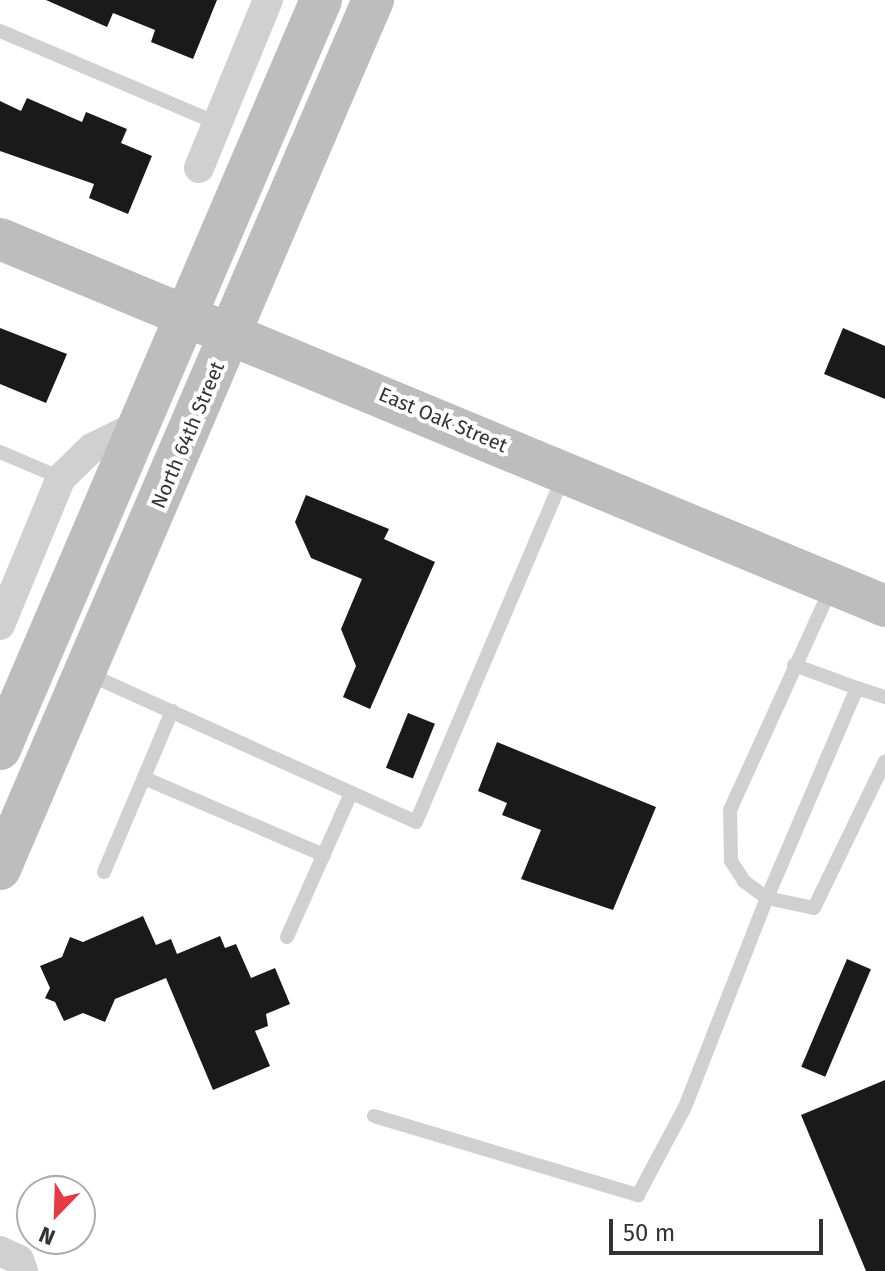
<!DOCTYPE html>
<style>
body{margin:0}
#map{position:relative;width:885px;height:1271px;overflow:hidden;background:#fff;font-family:"Fira Sans",sans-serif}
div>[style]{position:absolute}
.building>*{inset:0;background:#1a1a1a;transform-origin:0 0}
.lane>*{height:14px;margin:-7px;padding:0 7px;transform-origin:7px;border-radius:7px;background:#d0d0d0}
.street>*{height:30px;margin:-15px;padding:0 15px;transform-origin:15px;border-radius:15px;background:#d0d0d0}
.secondary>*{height:42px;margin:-21px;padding:0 21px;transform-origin:21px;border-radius:21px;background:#bdbdbd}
span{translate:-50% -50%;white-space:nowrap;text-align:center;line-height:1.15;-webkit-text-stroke:8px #fff;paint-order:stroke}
.street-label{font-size:20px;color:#333}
.north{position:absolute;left:16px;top:1175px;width:80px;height:80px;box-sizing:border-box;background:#fff;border:2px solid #adadad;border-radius:50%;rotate:203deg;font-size:22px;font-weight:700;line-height:32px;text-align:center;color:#333}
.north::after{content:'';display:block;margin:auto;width:28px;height:36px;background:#e63946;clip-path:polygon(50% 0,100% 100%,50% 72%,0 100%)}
.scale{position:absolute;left:609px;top:1219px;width:214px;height:36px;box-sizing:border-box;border:4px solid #333;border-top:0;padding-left:10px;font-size:24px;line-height:28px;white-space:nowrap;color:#333;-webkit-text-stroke:6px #fff;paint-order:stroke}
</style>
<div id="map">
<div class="building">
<i style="clip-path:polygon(46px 0,217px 0,193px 59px,151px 42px,155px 30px,113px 13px,107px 27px)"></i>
<i style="clip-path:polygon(27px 98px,82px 122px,86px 112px,127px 129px,121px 143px,152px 156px,128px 214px,89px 198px,94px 184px,0 151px,0 101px,21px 111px)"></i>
<i style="clip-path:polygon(0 328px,67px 354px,46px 403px,0 384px)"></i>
<i style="clip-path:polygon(843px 328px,885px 346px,885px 399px,824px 374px)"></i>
<i style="clip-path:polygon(306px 495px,389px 529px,384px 539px,435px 562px,370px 709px,343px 697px,356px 666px,341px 629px,362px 579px,311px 558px,295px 522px)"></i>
<i style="left:408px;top:713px;width:29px;height:59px;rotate:22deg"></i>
<i style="clip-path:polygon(497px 742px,656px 807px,613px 910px,521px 879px,541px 830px,502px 815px,507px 803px,478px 791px)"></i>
<i style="clip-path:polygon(143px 916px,156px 945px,171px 939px,177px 954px,220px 936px,225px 948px,236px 944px,251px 978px,275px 968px,290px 1004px,266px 1014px,268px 1026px,255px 1031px,270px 1066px,213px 1090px,166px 978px,115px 999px,105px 1022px,83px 1013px,64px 1021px,55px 1002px,45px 998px,50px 988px,40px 966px,62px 957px,70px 937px,83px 942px)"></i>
<i style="left:847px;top:959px;width:26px;height:117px;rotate:23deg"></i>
<i style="clip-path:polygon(885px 1080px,885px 1271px,866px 1271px,801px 1115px)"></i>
</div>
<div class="lane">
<i style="left:0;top:31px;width:236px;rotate:23deg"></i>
<i style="left:0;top:452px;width:66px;rotate:23.1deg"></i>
<i style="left:794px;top:665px;width:67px;rotate:20.1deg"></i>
<i style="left:86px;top:673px;width:362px;rotate:24.3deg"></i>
<i style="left:416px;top:822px;width:377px;rotate:-66.9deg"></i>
<i style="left:885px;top:697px;width:29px;rotate:-162deg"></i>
<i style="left:857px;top:688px;width:228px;rotate:113.2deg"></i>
<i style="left:767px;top:898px;width:48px;rotate:12deg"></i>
<i style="left:814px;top:908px;width:163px;rotate:-64.2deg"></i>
<i style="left:144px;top:778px;width:196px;rotate:23.2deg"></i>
<i style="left:104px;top:872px;width:175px;rotate:-67.1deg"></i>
<i style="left:287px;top:937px;width:158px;rotate:-66deg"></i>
<i style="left:374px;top:1116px;width:276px;rotate:16.7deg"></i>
<i style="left:638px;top:1195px;width:100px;rotate:-61.9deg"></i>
<i style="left:685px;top:1107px;width:225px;rotate:-68.6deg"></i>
<i style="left:767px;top:898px;width:29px;rotate:-144deg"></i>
<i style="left:744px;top:881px;width:24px;rotate:-123deg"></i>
<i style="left:731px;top:861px;width:51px;rotate:-91.1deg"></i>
<i style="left:730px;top:810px;width:244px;rotate:-65.5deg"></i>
</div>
<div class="street">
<i style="left:199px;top:168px;width:182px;rotate:-67.7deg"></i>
<i style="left:0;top:625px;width:159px;rotate:-67.5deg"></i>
<i style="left:61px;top:478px;width:43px;rotate:-44.1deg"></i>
<i style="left:92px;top:448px;width:55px;rotate:-26.1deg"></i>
<i style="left:0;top:1251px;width:21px;rotate:25deg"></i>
<i style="left:19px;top:1260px;width:12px;rotate:70deg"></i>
</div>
<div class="secondary">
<i style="left:0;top:239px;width:958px;rotate:22.52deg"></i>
<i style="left:0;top:749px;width:815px;rotate:-66.8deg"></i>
<i style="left:0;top:869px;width:946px;rotate:-66.77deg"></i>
</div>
<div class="street-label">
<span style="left:443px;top:420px;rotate:23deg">East Oak Street</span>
<span style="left:188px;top:435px;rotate:-67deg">North 64th Street</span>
</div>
<div class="north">N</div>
<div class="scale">50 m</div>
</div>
